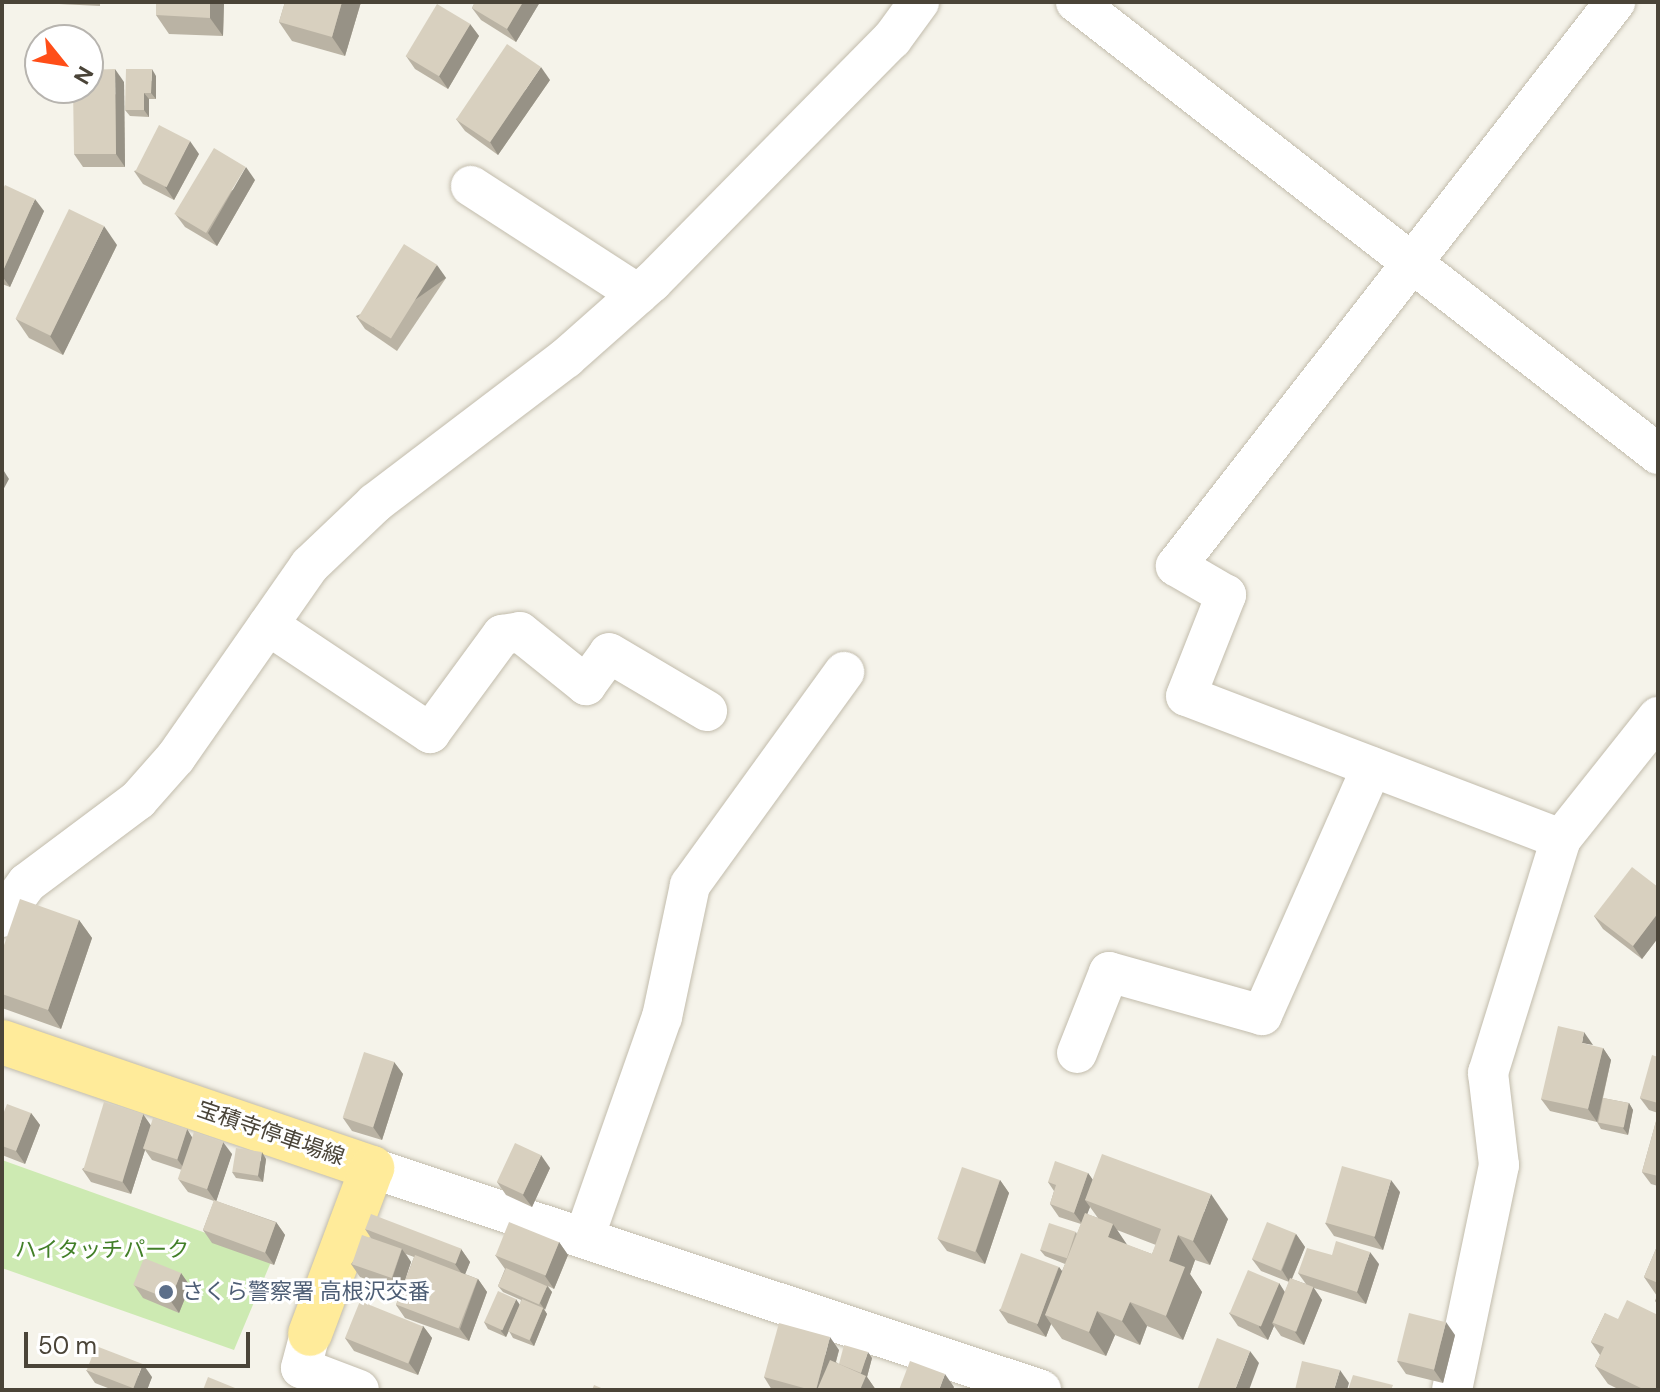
<!DOCTYPE html>
<meta charset="utf-8">
<style>
body{margin:0}
#map{position:relative;width:1660px;height:1392px;overflow:hidden;background:#f5f3ea;font-family:"DM Sans","Noto Sans JP",sans-serif}
div>[style]{position:absolute}
.green>*{inset:0;background:#cdeab2}
.roads{filter:drop-shadow(0 0 2px #c2bcac) drop-shadow(0 0 2px #c2bcac)}
.minor>*{height:40px;margin:-20px;padding:0 20px;transform-origin:20px;border-radius:20px;background:#fff}
.major>*{height:44px;margin:-22px;padding:0 22px;transform-origin:22px;border-radius:22px;background:#ffeb9a}
.wall>*{inset:0;background:#bab3a4}
.shaded-wall>*{inset:0;background:#979286;transform-origin:0 0}
.building>*{inset:0;background:#d8d0bf;transform-origin:0 0}
.dots>*{width:22px;height:22px;translate:-50% -50%;box-sizing:border-box;border:4px solid #fff;border-radius:50%}
span{translate:-50% -50%;white-space:nowrap;text-align:center;line-height:1.15;-webkit-text-stroke:6px #fff;paint-order:stroke}
.street-label{font-size:22px;color:#4a4438}
.park-label{font-size:22px;color:#427f28}
.service-label{font-size:22px;color:#4e5e75}
.left{translate:0 -50%;text-align:left}
.frame{position:absolute;inset:0;border:4px solid #4a4438;pointer-events:none}
.north{position:absolute;left:24px;top:24px;width:80px;height:80px;box-sizing:border-box;background:#fff;border:2px solid #b7b4af;border-radius:50%;rotate:120deg;font-size:22px;font-weight:700;line-height:32px;text-align:center;color:#4a4438}
.north::after{content:'';display:block;margin:auto;width:28px;height:36px;background:#ff4e18;clip-path:polygon(50% 0,100% 100%,50% 72%,0 100%)}
.scale{position:absolute;left:24px;top:1332px;width:226px;height:36px;box-sizing:border-box;border:4px solid #4a4438;border-top:0;padding-left:10px;font-size:24px;line-height:28px;white-space:nowrap;color:#4a4438;-webkit-text-stroke:6px #fff;paint-order:stroke}
</style>
<div id="map">
<div class="green">
<i style="clip-path:polygon(2px 1160px,273px 1257px,234px 1350px,2px 1268px)"></i>
</div>
<div class="roads">
<div class="minor">
<i style="left:1076px;top:2px;width:737px;rotate:37.83deg"></i>
<i style="left:471px;top:186px;width:199px;rotate:32.9deg"></i>
<i style="left:268px;top:625px;width:195px;rotate:33.7deg"></i>
<i style="left:430px;top:733px;width:122px;rotate:-53.7deg"></i>
<i style="left:502px;top:635px;width:18px;rotate:-9deg"></i>
<i style="left:520px;top:632px;width:85px;rotate:38.8deg"></i>
<i style="left:586px;top:685px;width:39px;rotate:-54deg"></i>
<i style="left:609px;top:653px;width:114px;rotate:30.6deg"></i>
<i style="left:1561px;top:839px;width:401px;rotate:-159.1deg"></i>
<i style="left:1186px;top:696px;width:109px;rotate:-68.4deg"></i>
<i style="left:1226px;top:595px;width:58px;rotate:-149.9deg"></i>
<i style="left:1176px;top:566px;width:715px;rotate:-52.1deg"></i>
<i style="left:2px;top:917px;width:42px;rotate:-53.7deg"></i>
<i style="left:27px;top:883px;width:139px;rotate:-36.8deg"></i>
<i style="left:138px;top:800px;width:57px;rotate:-48.5deg"></i>
<i style="left:176px;top:757px;width:234px;rotate:-55.1deg"></i>
<i style="left:310px;top:565px;width:90px;rotate:-43.6deg"></i>
<i style="left:375px;top:503px;width:240px;rotate:-37.2deg"></i>
<i style="left:566px;top:358px;width:115px;rotate:-41.5deg"></i>
<i style="left:652px;top:282px;width:342px;rotate:-45.4deg"></i>
<i style="left:892px;top:39px;width:46px;rotate:-53.9deg"></i>
<i style="left:1077px;top:1053px;width:87px;rotate:-68.4deg"></i>
<i style="left:1109px;top:972px;width:159px;rotate:15.7deg"></i>
<i style="left:1262px;top:1015px;width:271px;rotate:-66.1deg"></i>
<i style="left:372px;top:1168px;width:705px;rotate:18.36deg"></i>
<i style="left:584px;top:1238px;width:234px;rotate:-70.6deg"></i>
<i style="left:662px;top:1017px;width:135px;rotate:-78deg"></i>
<i style="left:690px;top:885px;width:263px;rotate:-54.1deg"></i>
<i style="left:310px;top:1334px;width:35px;rotate:105deg"></i>
<i style="left:301px;top:1368px;width:62px;rotate:20.8deg"></i>
<i style="left:1452px;top:1390px;width:230px;rotate:-78.2deg"></i>
<i style="left:1499px;top:1165px;width:93px;rotate:-96.8deg"></i>
<i style="left:1488px;top:1073px;width:245px;rotate:-72.7deg"></i>
<i style="left:1561px;top:839px;width:156px;rotate:-51.5deg"></i>
</div>
<div class="major">
<i style="left:2px;top:1042px;width:391px;rotate:18.8deg"></i>
<i style="left:372px;top:1168px;width:177px;rotate:110.5deg"></i>
</div>
</div>
<div class="wall">
<i style="clip-path:polygon(57px 2px,100px 2px,100px 6px,59px 4px)"></i>
<i style="clip-path:polygon(224px 2px,223px 36px,169px 34px,156px 15px)"></i>
<i style="clip-path:polygon(285px 2px,361px 2px,345px 56px,292px 41px,279px 22px)"></i>
<i style="clip-path:polygon(475px 2px,540px 2px,516px 42px,481px 20px,472px 8px)"></i>
<i style="clip-path:polygon(470px 24px,479px 36px,448px 89px,415px 69px,406px 56px)"></i>
<i style="clip-path:polygon(156px 76px,156px 99px,149px 99px,149px 117px,130px 116px,125px 110px)"></i>
<i style="clip-path:polygon(550px 80px,498px 155px,465px 131px,456px 119px)"></i>
<i style="clip-path:polygon(124px 82px,125px 167px,83px 167px,74px 154px)"></i>
<i style="clip-path:polygon(199px 154px,174px 200px,143px 184px,134px 171px)"></i>
<i style="clip-path:polygon(255px 180px,217px 246px,185px 227px,176px 215px)"></i>
<i style="clip-path:polygon(2px 191px,44px 211px,10px 287px,2px 284px)"></i>
<i style="clip-path:polygon(117px 245px,63px 355px,29px 338px,16px 319px)"></i>
<i style="clip-path:polygon(446px 278px,397px 351px,365px 329px,356px 316px)"></i>
<i style="clip-path:polygon(1658px 887px,1658px 938px,1642px 959px,1603px 929px,1594px 916px)"></i>
<i style="clip-path:polygon(79px 920px,92px 938px,61px 1029px,2px 1008px,2px 951px)"></i>
<i style="clip-path:polygon(1603px 1048px,1611px 1060px,1603px 1098px,1629px 1103px,1633px 1110px,1628px 1135px,1601px 1129px,1597px 1122px,1550px 1111px,1541px 1099px)"></i>
<i style="clip-path:polygon(1658px 1057px,1658px 1113px,1649px 1110px,1640px 1098px)"></i>
<i style="clip-path:polygon(394px 1062px,403px 1074px,382px 1140px,352px 1131px,343px 1118px)"></i>
<i style="clip-path:polygon(31px 1113px,40px 1125px,25px 1164px,2px 1155px,2px 1117px)"></i>
<i style="clip-path:polygon(1658px 1114px,1658px 1186px,1651px 1184px,1642px 1172px)"></i>
<i style="clip-path:polygon(151px 1125px,187px 1129px,192px 1138px,232px 1154px,216px 1201px,276px 1222px,285px 1235px,274px 1265px,212px 1243px,203px 1230px,214px 1201px,188px 1192px,179px 1180px,182px 1170px,152px 1160px,145px 1150px,131px 1194px,91px 1182px,82px 1169px)"></i>
<i style="clip-path:polygon(266px 1159px,263px 1182px,236px 1178px,232px 1172px)"></i>
<i style="clip-path:polygon(550px 1168px,532px 1207px,506px 1195px,497px 1182px)"></i>
<i style="clip-path:polygon(evenodd,1088px 1173px,1093px 1180px,1228px 1219px,1210px 1265px,1195px 1260px,1190px 1274px,1202px 1292px,1183px 1340px,1147px 1326px,1140px 1345px,1115px 1335px,1106px 1356px,1062px 1339px,1051px 1324px,1046px 1337px,1008px 1323px,999px 1310px,1059px 1267px,1062px 1271px,1065px 1264px,1045px 1256px,1040px 1250px,1076px 1232px,1077px 1234px,1081px 1224px,1059px 1217px,1050px 1204px,1054px 1191px,1048px 1182px,1088px 1173px,1090px 1207px,1098px 1218px,1087px 1214px,1090px 1207px,1088px 1173px,1117px 1230px,1156px 1245px,1152px 1254px,1127px 1245px,1117px 1230px)"></i>
<i style="clip-path:polygon(1000px 1180px,1009px 1193px,985px 1264px,947px 1251px,938px 1239px)"></i>
<i style="clip-path:polygon(1400px 1192px,1383px 1250px,1334px 1236px,1325px 1223px)"></i>
<i style="clip-path:polygon(365px 1229px,461px 1249px,470px 1262px,465px 1274px,478px 1279px,487px 1292px,469px 1341px,405px 1318px,396px 1305px,414px 1257px,406px 1254px,411px 1262px,401px 1292px,360px 1277px,351px 1264px,371px 1238px)"></i>
<i style="clip-path:polygon(1296px 1234px,1305px 1247px,1292px 1279px,1306px 1284px,1298px 1273px,1332px 1255px,1379px 1264px,1366px 1304px,1314px 1288px,1322px 1300px,1304px 1345px,1281px 1336px,1274px 1326px,1268px 1340px,1238px 1326px,1229px 1313px,1279px 1283px,1285px 1292px,1289px 1282px,1261px 1271px,1252px 1259px)"></i>
<i style="clip-path:polygon(559px 1242px,568px 1255px,554px 1289px,548px 1286px,552px 1292px,544px 1309px,547px 1314px,534px 1346px,513px 1338px,509px 1331px,514px 1320px,506px 1337px,488px 1329px,484px 1322px,520px 1305px,521px 1300px,503px 1292px,498px 1286px,505px 1269px,495px 1255px)"></i>
<i style="clip-path:polygon(1658px 1244px,1658px 1305px,1655px 1301px,1657px 1296px,1644px 1277px)"></i>
<i style="clip-path:polygon(181px 1273px,190px 1286px,179px 1313px,143px 1298px,134px 1285px)"></i>
<i style="clip-path:polygon(1605px 1313px,1658px 1390px,1620px 1390px,1608px 1384px,1595px 1366px,1600px 1355px,1591px 1342px)"></i>
<i style="clip-path:polygon(423px 1326px,432px 1338px,418px 1375px,354px 1351px,345px 1338px)"></i>
<i style="clip-path:polygon(1455px 1335px,1443px 1383px,1406px 1374px,1397px 1361px)"></i>
<i style="clip-path:polygon(839px 1350px,836px 1362px,839px 1364px,872px 1358px,867px 1377px,876px 1390px,772px 1390px,764px 1377px)"></i>
<i style="clip-path:polygon(86px 1370px,152px 1377px,147px 1390px,113px 1390px,95px 1383px)"></i>
</div>
<div class="shaded-wall">
<i style="clip-path:polygon(210px 2px,224px 2px,223px 36px,210px 18px)"></i>
<i style="clip-path:polygon(342px 2px,361px 2px,345px 56px,332px 37px)"></i>
<i style="clip-path:polygon(523px 2px,540px 2px,516px 42px,507px 29px)"></i>
<i style="clip-path:polygon(470px 24px,479px 36px,448px 89px,439px 76px)"></i>
<i style="clip-path:polygon(541px 67px,550px 80px,498px 155px,490px 142px)"></i>
<i style="clip-path:polygon(115px 69px,124px 82px,125px 167px,116px 154px)"></i>
<i style="clip-path:polygon(152px 69px,156px 76px,156px 99px,151px 93px)"></i>
<i style="clip-path:polygon(144px 93px,149px 99px,149px 117px,144px 110px)"></i>
<i style="clip-path:polygon(190px 141px,199px 154px,174px 200px,165px 187px)"></i>
<i style="clip-path:polygon(246px 167px,255px 180px,217px 246px,208px 233px)"></i>
<i style="clip-path:polygon(35px 199px,44px 211px,10px 287px,2px 276px,2px 273px)"></i>
<i style="clip-path:polygon(104px 226px,117px 245px,63px 355px,50px 336px)"></i>
<i style="left:437px;top:265px;width:16px;height:88px;rotate:55deg"></i>
<i style="clip-path:polygon(2px 468px,9px 479px,2px 492px)"></i>
<i style="clip-path:polygon(1658px 913px,1658px 938px,1642px 959px,1633px 946px)"></i>
<i style="clip-path:polygon(79px 920px,92px 938px,61px 1029px,48px 1010px)"></i>
<i style="clip-path:polygon(1584px 1032px,1593px 1045px,1582px 1043px)"></i>
<i style="clip-path:polygon(1603px 1048px,1611px 1060px,1597px 1122px,1588px 1109px)"></i>
<i style="clip-path:polygon(394px 1062px,403px 1074px,382px 1140px,373px 1127px)"></i>
<i style="clip-path:polygon(1629px 1103px,1633px 1110px,1628px 1135px,1623px 1128px)"></i>
<i style="clip-path:polygon(31px 1113px,40px 1125px,25px 1164px,16px 1151px)"></i>
<i style="clip-path:polygon(143px 1114px,152px 1127px,143px 1148px,145px 1150px,131px 1194px,122px 1181px)"></i>
<i style="clip-path:polygon(187px 1129px,195px 1142px,186px 1171px,177px 1159px)"></i>
<i style="clip-path:polygon(223px 1142px,232px 1154px,216px 1202px,207px 1189px)"></i>
<i style="clip-path:polygon(262px 1152px,266px 1159px,263px 1182px,258px 1176px)"></i>
<i style="clip-path:polygon(541px 1155px,550px 1168px,532px 1207px,523px 1195px)"></i>
<i style="clip-path:polygon(1088px 1173px,1097px 1186px,1085px 1200px,1090px 1207px,1083px 1225px,1074px 1213px)"></i>
<i style="clip-path:polygon(1000px 1180px,1009px 1193px,985px 1264px,976px 1251px)"></i>
<i style="clip-path:polygon(1391px 1180px,1400px 1192px,1383px 1250px,1374px 1237px)"></i>
<i style="clip-path:polygon(1211px 1194px,1228px 1219px,1210px 1265px,1193px 1241px)"></i>
<i style="clip-path:polygon(276px 1222px,285px 1235px,274px 1265px,265px 1252px)"></i>
<i style="clip-path:polygon(1113px 1224px,1130px 1249px,1108px 1237px)"></i>
<i style="clip-path:polygon(1296px 1234px,1305px 1247px,1290px 1283px,1282px 1270px)"></i>
<i style="clip-path:polygon(1178px 1235px,1195px 1260px,1190px 1274px,1202px 1292px,1183px 1340px,1166px 1316px,1169px 1261px)"></i>
<i style="clip-path:polygon(559px 1242px,568px 1255px,554px 1289px,545px 1276px)"></i>
<i style="clip-path:polygon(402px 1249px,411px 1262px,401px 1292px,392px 1279px)"></i>
<i style="clip-path:polygon(461px 1249px,470px 1262px,464px 1277px,455px 1264px)"></i>
<i style="clip-path:polygon(1370px 1252px,1379px 1264px,1366px 1304px,1357px 1292px)"></i>
<i style="clip-path:polygon(1059px 1267px,1068px 1280px,1045px 1315px,1051px 1324px,1046px 1337px,1037px 1325px)"></i>
<i style="clip-path:polygon(181px 1273px,190px 1286px,179px 1313px,170px 1300px)"></i>
<i style="clip-path:polygon(478px 1279px,487px 1292px,469px 1341px,460px 1329px)"></i>
<i style="clip-path:polygon(1279px 1283px,1287px 1296px,1272px 1323px,1274px 1326px,1268px 1340px,1259px 1327px)"></i>
<i style="clip-path:polygon(547px 1286px,552px 1292px,545px 1310px,540px 1303px)"></i>
<i style="clip-path:polygon(1313px 1287px,1322px 1300px,1304px 1345px,1295px 1332px)"></i>
<i style="clip-path:polygon(516px 1299px,520px 1305px,506px 1337px,501px 1331px)"></i>
<i style="clip-path:polygon(1130px 1302px,1147px 1326px,1140px 1345px,1122px 1321px)"></i>
<i style="clip-path:polygon(543px 1308px,547px 1314px,534px 1346px,530px 1340px)"></i>
<i style="clip-path:polygon(1097px 1311px,1115px 1335px,1106px 1356px,1089px 1332px)"></i>
<i style="clip-path:polygon(1446px 1322px,1455px 1335px,1443px 1383px,1434px 1370px)"></i>
<i style="clip-path:polygon(423px 1326px,432px 1338px,418px 1375px,409px 1363px)"></i>
<i style="clip-path:polygon(830px 1337px,839px 1350px,828px 1390px,816px 1390px)"></i>
<i style="clip-path:polygon(1250px 1351px,1259px 1363px,1249px 1390px,1235px 1390px)"></i>
<i style="clip-path:polygon(868px 1352px,872px 1358px,867px 1377px,876px 1390px,860px 1390px,861px 1373px)"></i>
<i style="clip-path:polygon(143px 1364px,152px 1377px,147px 1390px,134px 1390px,133px 1389px)"></i>
<i style="clip-path:polygon(1340px 1370px,1349px 1383px,1347px 1390px,1334px 1390px)"></i>
<i style="clip-path:polygon(945px 1374px,954px 1387px,953px 1390px,939px 1390px)"></i>
</div>
<div class="building">
<i style="clip-path:polygon(156px 2px,210px 2px,210px 18px,156px 15px)"></i>
<i style="clip-path:polygon(285px 2px,342px 2px,332px 37px,279px 22px)"></i>
<i style="clip-path:polygon(475px 2px,523px 2px,507px 29px,472px 8px)"></i>
<i style="left:437px;top:4px;width:39px;height:61px;rotate:31deg"></i>
<i style="left:507px;top:44px;width:41px;height:91px;rotate:34deg"></i>
<i style="clip-path:polygon(115px 69px,116px 154px,74px 154px,73px 88px,88px 88px,88px 70px)"></i>
<i style="clip-path:polygon(126px 69px,152px 69px,151px 93px,144px 93px,144px 110px,125px 110px)"></i>
<i style="left:159px;top:125px;width:35px;height:52px;rotate:27deg"></i>
<i style="left:214px;top:148px;width:37px;height:77px;rotate:31deg"></i>
<i style="clip-path:polygon(5px 185px,35px 199px,2px 273px,2px 191px)"></i>
<i style="left:69px;top:209px;width:39px;height:122px;rotate:26deg"></i>
<i style="left:404px;top:244px;width:39px;height:87px;rotate:32deg"></i>
<i style="clip-path:polygon(1632px 867px,1658px 887px,1658px 913px,1633px 946px,1594px 916px)"></i>
<i style="clip-path:polygon(20px 899px,79px 920px,48px 1010px,2px 994px,2px 951px)"></i>
<i style="clip-path:polygon(1558px 1026px,1584px 1032px,1582px 1043px,1603px 1048px,1588px 1109px,1541px 1099px)"></i>
<i style="left:364px;top:1052px;width:32px;height:69px;rotate:18deg"></i>
<i style="clip-path:polygon(1652px 1055px,1658px 1057px,1658px 1103px,1640px 1098px)"></i>
<i style="left:1603px;top:1098px;width:26px;height:25px;rotate:11deg"></i>
<i style="left:104px;top:1102px;width:41px;height:71px;rotate:17deg"></i>
<i style="clip-path:polygon(7px 1104px,31px 1113px,16px 1151px,2px 1146px,2px 1117px)"></i>
<i style="clip-path:polygon(1658px 1114px,1658px 1176px,1642px 1172px)"></i>
<i style="left:153px;top:1118px;width:36px;height:32px;rotate:18deg"></i>
<i style="left:194px;top:1132px;width:31px;height:50px;rotate:19deg"></i>
<i style="left:515px;top:1143px;width:29px;height:43px;rotate:25deg"></i>
<i style="left:236px;top:1148px;width:26px;height:24px;rotate:9deg"></i>
<i style="clip-path:polygon(1102px 1154px,1211px 1194px,1193px 1241px,1178px 1235px,1169px 1261px,1185px 1267px,1166px 1316px,1130px 1302px,1122px 1321px,1097px 1311px,1089px 1332px,1045px 1315px,1085px 1213px,1113px 1224px,1108px 1237px,1152px 1254px,1161px 1229px,1085px 1200px)"></i>
<i style="clip-path:polygon(1055px 1161px,1088px 1173px,1074px 1213px,1050px 1204px,1056px 1185px,1048px 1182px)"></i>
<i style="left:1342px;top:1166px;width:51px;height:59px;rotate:16deg"></i>
<i style="left:962px;top:1167px;width:40px;height:76px;rotate:19deg"></i>
<i style="left:214px;top:1200px;width:66px;height:32px;rotate:20deg"></i>
<i style="left:371px;top:1214px;width:97px;height:16px;rotate:21deg"></i>
<i style="left:509px;top:1222px;width:54px;height:36px;rotate:22deg"></i>
<i style="left:1267px;top:1222px;width:31px;height:40px;rotate:22deg"></i>
<i style="left:1049px;top:1223px;width:28px;height:28px;rotate:18deg"></i>
<i style="left:362px;top:1235px;width:42px;height:31px;rotate:19deg"></i>
<i style="clip-path:polygon(1336px 1241px,1370px 1252px,1357px 1292px,1298px 1273px,1307px 1248px,1332px 1255px)"></i>
<i style="clip-path:polygon(1658px 1244px,1658px 1283px,1644px 1277px)"></i>
<i style="left:1021px;top:1253px;width:40px;height:61px;rotate:20deg"></i>
<i style="left:415px;top:1255px;width:67px;height:53px;rotate:21deg"></i>
<i style="left:144px;top:1258px;width:40px;height:29px;rotate:22deg"></i>
<i style="left:506px;top:1268px;width:45px;height:20px;rotate:24deg"></i>
<i style="left:1248px;top:1270px;width:34px;height:47px;rotate:23deg"></i>
<i style="left:1290px;top:1278px;width:25px;height:48px;rotate:21deg"></i>
<i style="left:498px;top:1291px;width:20px;height:34px;rotate:24deg"></i>
<i style="left:522px;top:1299px;width:23px;height:35px;rotate:23deg"></i>
<i style="clip-path:polygon(1627px 1300px,1658px 1315px,1658px 1390px,1645px 1390px,1595px 1366px,1604px 1347px,1591px 1342px,1605px 1313px,1618px 1319px)"></i>
<i style="left:360px;top:1301px;width:68px;height:40px;rotate:22deg"></i>
<i style="left:1409px;top:1313px;width:38px;height:49px;rotate:14deg"></i>
<i style="clip-path:polygon(779px 1323px,830px 1337px,816px 1390px,811px 1390px,764px 1377px)"></i>
<i style="clip-path:polygon(1217px 1338px,1250px 1351px,1235px 1390px,1197px 1390px)"></i>
<i style="clip-path:polygon(844px 1345px,868px 1352px,861px 1373px,839px 1364px)"></i>
<i style="left:96px;top:1346px;width:50px;height:26px;rotate:21deg"></i>
<i style="clip-path:polygon(830px 1360px,866px 1376px,860px 1390px,817px 1390px)"></i>
<i style="clip-path:polygon(910px 1361px,945px 1374px,939px 1390px,899px 1390px)"></i>
<i style="clip-path:polygon(1302px 1361px,1340px 1370px,1334px 1390px,1295px 1390px)"></i>
<i style="clip-path:polygon(1353px 1375px,1393px 1385px,1391px 1390px,1348px 1390px)"></i>
<i style="clip-path:polygon(208px 1377px,240px 1390px,203px 1390px)"></i>
<i style="clip-path:polygon(594px 1385px,606px 1390px,592px 1390px)"></i>
</div>
<div class="dots">
<i style="left:166px;top:1292px;background:#5c6f8a"></i>
</div>
<div class="street-label">
<span style="left:271px;top:1133px;rotate:19deg">宝積寺停車場線</span>
</div>
<div class="park-label">
<span style="left:102px;top:1250px">ハイタッチパーク</span>
</div>
<div class="service-label">
<span class="left" style="left:182px;top:1292px">さくら警察署 高根沢交番</span>
</div>
<div class="frame"></div>
<div class="north">N</div>
<div class="scale">50 m</div>
</div>
